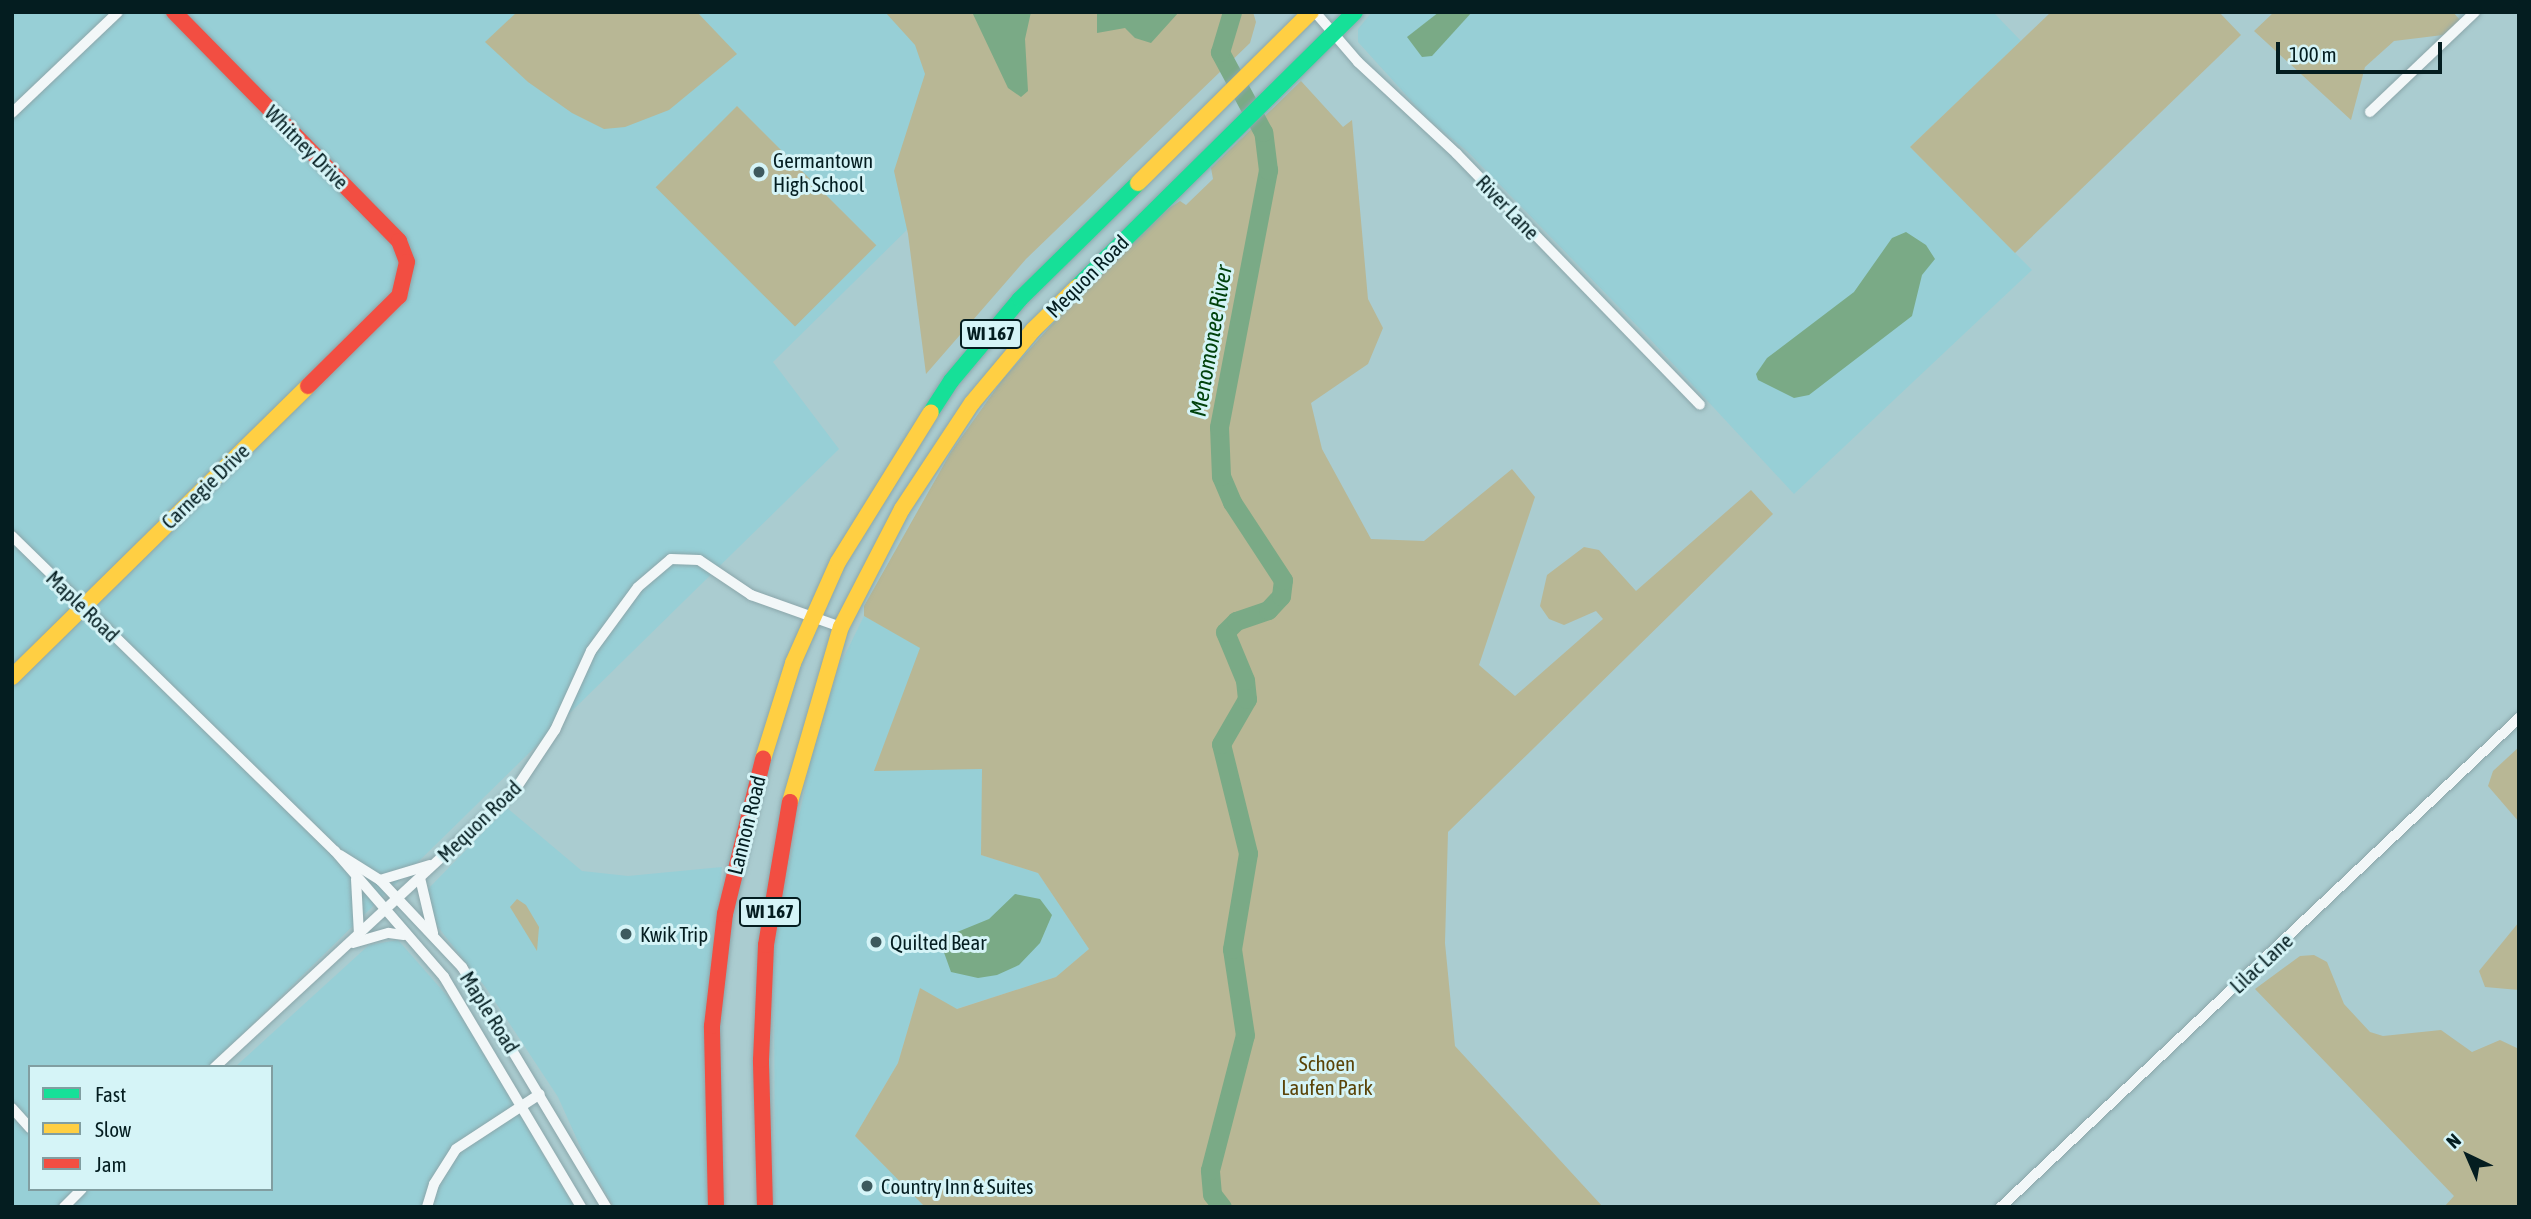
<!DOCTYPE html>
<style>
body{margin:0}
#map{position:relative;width:2531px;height:1219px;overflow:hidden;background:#aaccd0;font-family:"Asap Condensed",sans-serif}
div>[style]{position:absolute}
.built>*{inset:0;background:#97cfd6}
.green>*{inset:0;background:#b8b795;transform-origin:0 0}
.water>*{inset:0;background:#7aaa86}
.river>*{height:19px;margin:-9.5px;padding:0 9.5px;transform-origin:9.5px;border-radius:9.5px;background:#7aaa86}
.roads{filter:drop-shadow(0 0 2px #8ba6aa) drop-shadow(0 0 2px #8ba6aa)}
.street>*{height:10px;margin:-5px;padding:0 5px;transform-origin:5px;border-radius:5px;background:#f2f7f8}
.fast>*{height:16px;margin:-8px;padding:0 8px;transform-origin:8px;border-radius:8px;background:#16e098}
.slow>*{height:16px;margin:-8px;padding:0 8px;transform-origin:8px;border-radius:8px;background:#ffcf43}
.jam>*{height:16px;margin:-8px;padding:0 8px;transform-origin:8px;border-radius:8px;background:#f24e42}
.dots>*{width:19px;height:19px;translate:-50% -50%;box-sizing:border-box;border:4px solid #d5f4f7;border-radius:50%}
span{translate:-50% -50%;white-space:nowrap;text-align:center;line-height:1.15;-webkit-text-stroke:6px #d5f4f7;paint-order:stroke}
.shield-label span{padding:2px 5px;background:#d5f4f7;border:2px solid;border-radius:5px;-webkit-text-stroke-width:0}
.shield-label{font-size:19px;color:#041d20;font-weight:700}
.street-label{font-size:21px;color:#041d20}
.poi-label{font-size:21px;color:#041d20}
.left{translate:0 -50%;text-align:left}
.park-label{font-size:21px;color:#5a4308}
.water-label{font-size:23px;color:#01420c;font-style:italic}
.frame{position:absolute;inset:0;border:14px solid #041d20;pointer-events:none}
.legend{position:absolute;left:28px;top:1065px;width:245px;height:126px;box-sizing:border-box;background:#d5f4f7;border:2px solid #819ea1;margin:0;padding:9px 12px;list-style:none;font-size:21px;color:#041d20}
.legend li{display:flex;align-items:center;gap:14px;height:35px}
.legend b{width:35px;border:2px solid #819ea1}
.north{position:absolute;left:2433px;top:1121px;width:70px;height:70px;-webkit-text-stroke:5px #d5f4f7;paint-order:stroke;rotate:316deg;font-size:19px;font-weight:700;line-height:28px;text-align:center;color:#041d20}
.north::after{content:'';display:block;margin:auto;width:24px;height:32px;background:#041d20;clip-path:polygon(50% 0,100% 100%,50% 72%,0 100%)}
.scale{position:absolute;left:2276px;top:42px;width:166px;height:32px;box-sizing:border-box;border:4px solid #041d20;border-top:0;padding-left:9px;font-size:21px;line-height:24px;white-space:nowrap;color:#041d20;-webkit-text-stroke:5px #d5f4f7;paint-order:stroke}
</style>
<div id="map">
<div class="built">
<i style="clip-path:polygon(12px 12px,919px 12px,952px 78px,927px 210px,773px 362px,839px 449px,209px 1067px,30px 1067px,30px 1189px,271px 1189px,271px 1067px,235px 1067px,369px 945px,398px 940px,456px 1006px,574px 1207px,12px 1207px)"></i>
<i style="clip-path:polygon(1372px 12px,1993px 12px,2021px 41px,1910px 147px,2032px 270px,1794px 494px,1650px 339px,1468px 152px,1426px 117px,1358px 42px,1358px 29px)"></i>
<i style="clip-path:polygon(864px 616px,920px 647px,983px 769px,981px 855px,1038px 873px,1089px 949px,1056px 977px,956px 1009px,920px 989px,898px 1063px,855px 1136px,925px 1207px,775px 1207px,774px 973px,764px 990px,812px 753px,840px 665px)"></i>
<i style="clip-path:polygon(507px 808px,582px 871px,628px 876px,722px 867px,703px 1068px,706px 1207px,614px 1207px,585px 1157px,558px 1097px,486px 988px,438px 927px,429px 909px,428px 889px)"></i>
</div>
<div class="green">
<i style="clip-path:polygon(517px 12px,697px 12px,737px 54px,669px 110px,625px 127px,604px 129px,572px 113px,528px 82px,485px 42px)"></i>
<i style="clip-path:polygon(885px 12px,1253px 12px,1256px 22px,1250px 43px,1026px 259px,926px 374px,908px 234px,894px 171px,925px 74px,915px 45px)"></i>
<i style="clip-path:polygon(2051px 12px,2219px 12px,2241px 35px,2015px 253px,1910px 147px)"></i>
<i style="clip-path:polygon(2274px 12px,2453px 12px,2460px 20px,2443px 35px,2394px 41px,2365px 67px,2351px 120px,2254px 31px)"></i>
<i style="clip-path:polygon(1301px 81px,1343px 127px,1352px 120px,1368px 299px,1383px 328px,1368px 364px,1311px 403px,1322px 449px,1371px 539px,1424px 541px,1512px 469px,1535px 497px,1479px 665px,1515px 696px,1603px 619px,1596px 611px,1564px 625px,1549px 619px,1540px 606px,1547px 575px,1584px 547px,1599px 550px,1636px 591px,1751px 490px,1773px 514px,1448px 832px,1445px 943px,1455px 1046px,1603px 1207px,925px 1207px,855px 1136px,898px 1063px,920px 988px,957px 1009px,1056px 977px,1089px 949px,1038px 873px,981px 855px,982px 769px,874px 771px,920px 648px,864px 616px,864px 606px,951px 452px,1003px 379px,1066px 309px,1166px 210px,1180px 201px,1186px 205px,1213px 179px,1211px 168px)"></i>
<i style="left:737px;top:106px;width:197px;height:115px;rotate:45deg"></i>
<i style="clip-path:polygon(2519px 747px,2519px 822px,2488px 786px,2493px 771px)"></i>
<i style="clip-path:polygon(517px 899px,526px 905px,539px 927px,537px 951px,510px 907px)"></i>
<i style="clip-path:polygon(2519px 922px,2519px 990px,2485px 987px,2479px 971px)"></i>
<i style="clip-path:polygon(2314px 955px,2327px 962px,2344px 1004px,2370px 1032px,2383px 1036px,2441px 1030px,2472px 1052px,2500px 1040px,2519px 1049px,2519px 1207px,2444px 1207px,2454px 1196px,2255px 989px,2300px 956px)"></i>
</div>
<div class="water">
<i style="clip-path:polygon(972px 12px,1031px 12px,1025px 39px,1028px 91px,1021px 97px,1008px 88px)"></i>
<i style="clip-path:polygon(1097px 12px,1179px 12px,1151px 43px,1135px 38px,1125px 28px,1097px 33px)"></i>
<i style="clip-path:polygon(1439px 12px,1472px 12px,1432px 56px,1422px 57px,1407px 37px)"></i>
<i style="clip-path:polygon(1906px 232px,1926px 245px,1935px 259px,1922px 275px,1912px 316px,1809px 395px,1794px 398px,1758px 380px,1756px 374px,1767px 358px,1854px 292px,1892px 238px)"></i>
<i style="clip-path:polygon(1015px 894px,1040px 899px,1052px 915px,1040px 943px,1019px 965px,997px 975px,978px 978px,951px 972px,942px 947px,945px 937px,989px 919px)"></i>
</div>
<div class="river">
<i style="left:1222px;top:1207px;width:16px;rotate:-128deg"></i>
<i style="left:1212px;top:1194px;width:24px;rotate:-95deg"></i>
<i style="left:1210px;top:1170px;width:139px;rotate:-75.5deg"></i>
<i style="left:1245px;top:1035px;width:87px;rotate:-98.6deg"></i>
<i style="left:1232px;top:949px;width:97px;rotate:-80.5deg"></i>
<i style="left:1248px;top:853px;width:112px;rotate:-103.9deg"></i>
<i style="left:1221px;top:744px;width:52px;rotate:-60deg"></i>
<i style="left:1247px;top:699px;width:19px;rotate:-96deg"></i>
<i style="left:1245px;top:680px;width:52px;rotate:-112.6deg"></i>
<i style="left:1225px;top:632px;width:16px;rotate:-45deg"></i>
<i style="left:1236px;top:621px;width:34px;rotate:-19deg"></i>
<i style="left:1268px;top:610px;width:19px;rotate:-47deg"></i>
<i style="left:1281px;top:596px;width:16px;rotate:-83deg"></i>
<i style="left:1283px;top:580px;width:93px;rotate:-123.2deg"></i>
<i style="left:1232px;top:502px;width:28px;rotate:-113deg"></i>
<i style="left:1221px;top:476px;width:49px;rotate:-92.3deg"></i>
<i style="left:1219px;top:427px;width:262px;rotate:-79.2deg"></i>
<i style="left:1268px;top:170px;width:38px;rotate:-97deg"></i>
<i style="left:1263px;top:132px;width:91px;rotate:-118.3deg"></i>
<i style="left:1220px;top:52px;width:42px;rotate:-73.3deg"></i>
</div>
<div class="roads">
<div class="street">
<i style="left:1315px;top:12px;width:66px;rotate:49.3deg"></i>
<i style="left:1358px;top:62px;width:135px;rotate:42.9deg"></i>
<i style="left:1457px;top:154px;width:349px;rotate:45.9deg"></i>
<i style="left:2370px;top:112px;width:145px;rotate:-43.6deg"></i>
<i style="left:12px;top:113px;width:146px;rotate:-43.6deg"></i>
<i style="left:12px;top:536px;width:451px;rotate:44.3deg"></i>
<i style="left:335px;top:851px;width:167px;rotate:49.1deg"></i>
<i style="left:444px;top:977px;width:268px;rotate:59.2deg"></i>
<i style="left:340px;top:855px;width:47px;rotate:32deg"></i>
<i style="left:380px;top:880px;width:120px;rotate:46.7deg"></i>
<i style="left:462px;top:967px;width:280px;rotate:59deg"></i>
<i style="left:420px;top:878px;width:57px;rotate:76.7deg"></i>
<i style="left:356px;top:879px;width:55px;rotate:86.9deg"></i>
<i style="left:380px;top:880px;width:52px;rotate:-16.7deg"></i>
<i style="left:353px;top:943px;width:37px;rotate:-16deg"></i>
<i style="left:389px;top:933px;width:15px;rotate:8deg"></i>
<i style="left:215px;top:1067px;width:412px;rotate:-42.8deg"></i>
<i style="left:517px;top:787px;width:69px;rotate:-56.3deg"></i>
<i style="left:555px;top:730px;width:87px;rotate:-65.5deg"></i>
<i style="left:591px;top:651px;width:79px;rotate:-53.7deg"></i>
<i style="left:638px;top:587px;width:43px;rotate:-40.3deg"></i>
<i style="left:671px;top:559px;width:28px;rotate:2deg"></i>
<i style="left:699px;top:560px;width:63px;rotate:33.9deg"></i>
<i style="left:751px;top:595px;width:96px;rotate:19.6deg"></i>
<i style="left:12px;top:1108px;width:27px;rotate:48deg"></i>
<i style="left:64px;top:1207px;width:25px;rotate:-45deg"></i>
<i style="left:427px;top:1207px;width:24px;rotate:-73deg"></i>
<i style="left:434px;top:1184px;width:41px;rotate:-57.8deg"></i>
<i style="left:456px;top:1149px;width:100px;rotate:-33.2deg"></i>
<i style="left:2001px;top:1207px;width:712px;rotate:-43.35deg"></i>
</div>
<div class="fast">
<i style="left:1077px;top:287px;width:391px;rotate:-44.7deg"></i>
<i style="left:931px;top:412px;width:37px;rotate:-57deg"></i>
<i style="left:951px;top:381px;width:107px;rotate:-49.9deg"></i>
<i style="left:1020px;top:299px;width:165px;rotate:-44.5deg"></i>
</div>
<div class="slow">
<i style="left:1138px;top:183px;width:243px;rotate:-44.7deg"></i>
<i style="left:12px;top:677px;width:415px;rotate:-44.5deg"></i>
<i style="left:763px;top:759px;width:101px;rotate:-72.6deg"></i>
<i style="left:793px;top:663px;width:111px;rotate:-66deg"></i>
<i style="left:838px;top:562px;width:176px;rotate:-58.2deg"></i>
<i style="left:790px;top:802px;width:182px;rotate:-73.8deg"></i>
<i style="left:841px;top:627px;width:133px;rotate:-62.7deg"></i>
<i style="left:902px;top:509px;width:127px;rotate:-56.6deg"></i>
<i style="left:972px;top:403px;width:95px;rotate:-50.1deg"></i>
<i style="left:1033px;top:330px;width:62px;rotate:-44.3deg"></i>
</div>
<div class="jam">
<i style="left:174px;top:12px;width:321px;rotate:45.5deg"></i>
<i style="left:399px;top:241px;width:22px;rotate:69deg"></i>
<i style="left:407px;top:262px;width:35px;rotate:103deg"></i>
<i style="left:399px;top:296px;width:128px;rotate:135.3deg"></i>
<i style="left:716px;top:1207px;width:181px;rotate:-91.3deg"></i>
<i style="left:712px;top:1026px;width:113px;rotate:-83.4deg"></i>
<i style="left:725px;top:914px;width:160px;rotate:-76.2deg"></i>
<i style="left:765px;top:1207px;width:147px;rotate:-91.6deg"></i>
<i style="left:761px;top:1060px;width:115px;rotate:-87.5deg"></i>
<i style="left:766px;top:945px;width:145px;rotate:-80.5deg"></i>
</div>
</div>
<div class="dots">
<i style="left:759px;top:172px;background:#3e5a5e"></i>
<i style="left:626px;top:934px;background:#3e5a5e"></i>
<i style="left:876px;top:942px;background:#3e5a5e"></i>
<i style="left:867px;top:1186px;background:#3e5a5e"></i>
</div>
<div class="shield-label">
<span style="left:991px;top:334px">WI 167</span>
<span style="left:770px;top:912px">WI 167</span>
</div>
<div class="street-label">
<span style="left:307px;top:147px;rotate:45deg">Whitney Drive</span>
<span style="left:1508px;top:207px;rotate:46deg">River Lane</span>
<span style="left:1087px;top:276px;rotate:-45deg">Mequon Road</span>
<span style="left:205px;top:486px;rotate:-44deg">Carnegie Drive</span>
<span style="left:83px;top:606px;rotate:44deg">Maple Road</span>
<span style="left:479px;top:821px;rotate:-44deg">Mequon Road</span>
<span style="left:746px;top:825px;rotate:-76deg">Lannon Road</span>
<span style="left:2261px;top:963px;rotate:-43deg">Lilac Lane</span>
<span style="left:490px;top:1012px;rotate:58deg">Maple Road</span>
</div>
<div class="poi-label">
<span class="left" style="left:773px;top:172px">Germantown<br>High School</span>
<span class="left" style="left:640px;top:934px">Kwik Trip</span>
<span class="left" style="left:890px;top:942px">Quilted Bear</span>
<span class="left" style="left:881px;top:1186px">Country Inn &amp; Suites</span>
</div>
<div class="park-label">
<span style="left:1327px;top:1075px">Schoen<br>Laufen Park</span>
</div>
<div class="water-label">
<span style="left:1211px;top:341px;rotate:-80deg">Menomonee River</span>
</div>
<div class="frame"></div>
<ul class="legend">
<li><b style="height:9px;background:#16e098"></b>Fast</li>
<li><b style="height:9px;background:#ffcf43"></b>Slow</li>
<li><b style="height:9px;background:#f24e42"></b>Jam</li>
</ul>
<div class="north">N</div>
<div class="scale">100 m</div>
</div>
